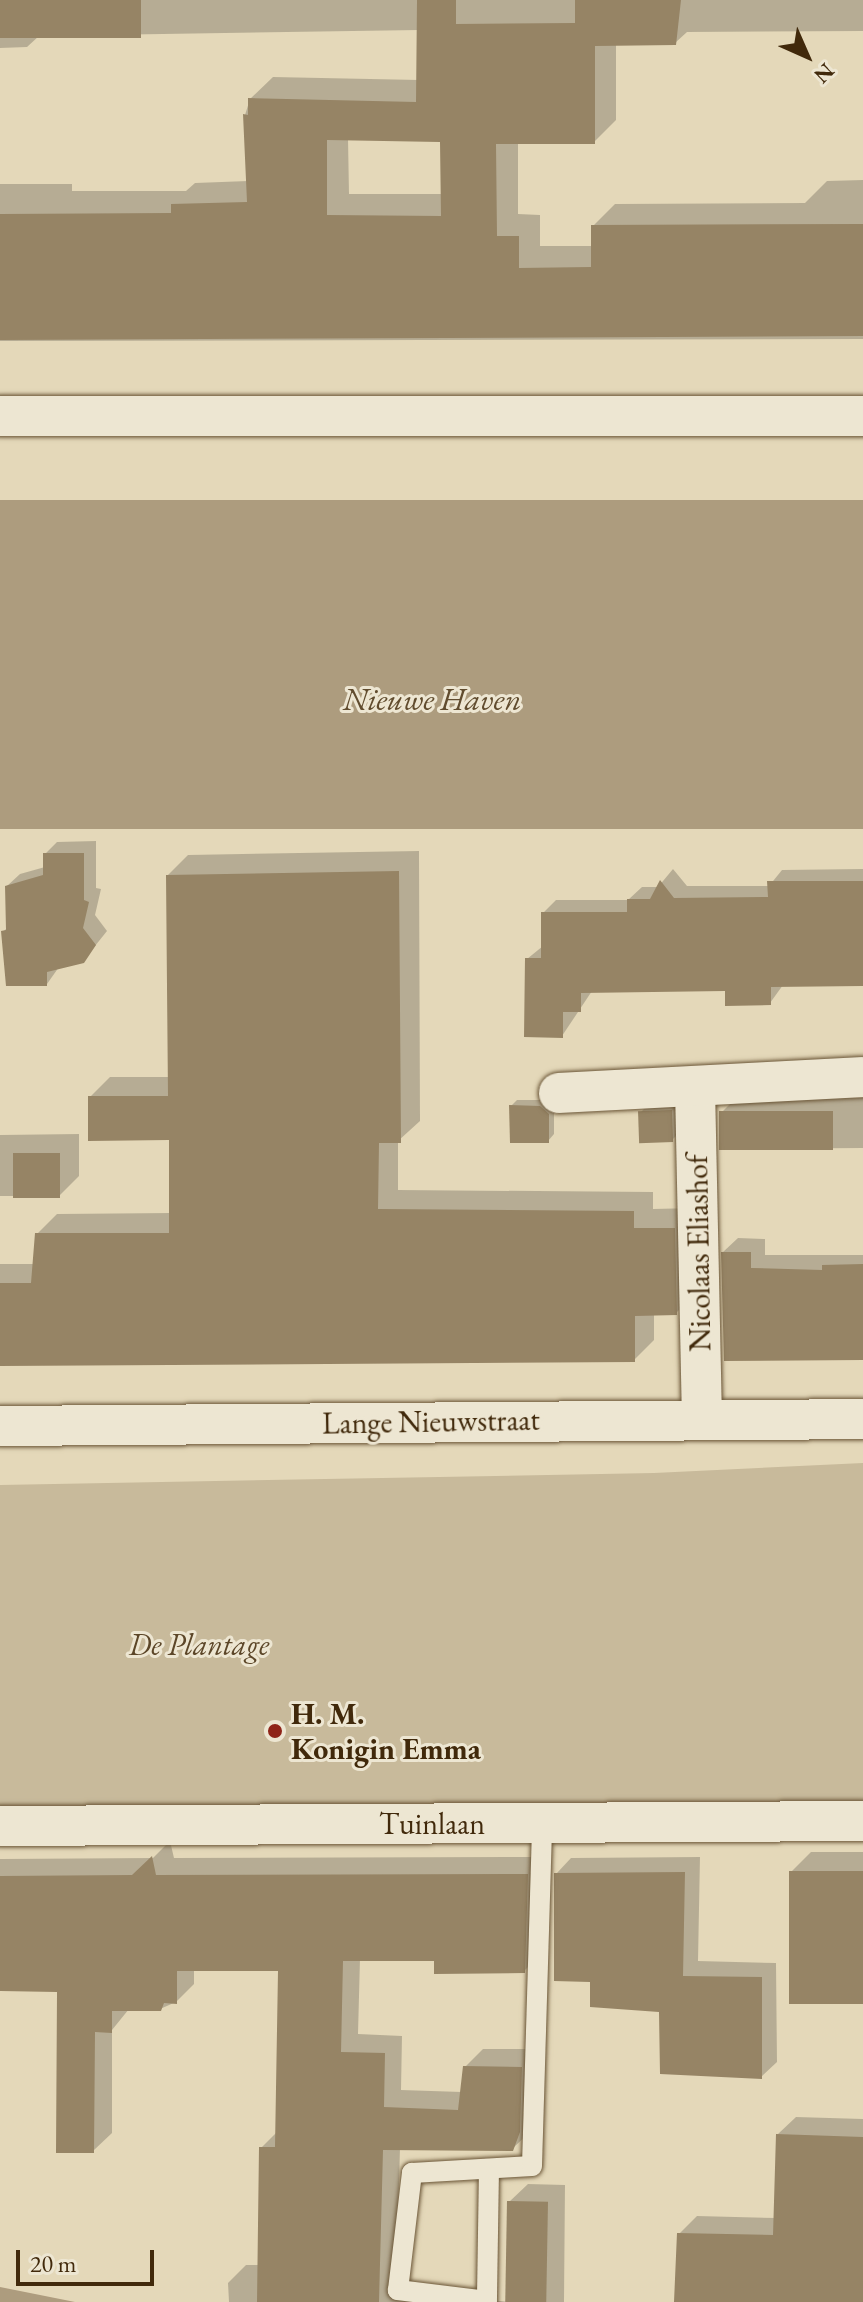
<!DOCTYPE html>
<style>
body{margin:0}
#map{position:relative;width:863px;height:2302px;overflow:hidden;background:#e4d8b9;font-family:"EB Garamond",serif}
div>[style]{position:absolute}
.green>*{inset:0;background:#c8ba9b}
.water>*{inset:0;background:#ad9c7e;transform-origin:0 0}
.shadow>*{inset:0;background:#0003}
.building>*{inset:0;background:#968465;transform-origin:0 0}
.roads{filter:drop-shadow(0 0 2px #6a5536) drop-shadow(0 0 2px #6a5536)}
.lane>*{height:20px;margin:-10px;padding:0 10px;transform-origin:10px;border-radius:10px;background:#ede6d2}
.street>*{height:40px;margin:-20px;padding:0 20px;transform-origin:20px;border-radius:20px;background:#ede6d2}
.dots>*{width:22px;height:22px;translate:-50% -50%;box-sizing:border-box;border:4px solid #ede6d2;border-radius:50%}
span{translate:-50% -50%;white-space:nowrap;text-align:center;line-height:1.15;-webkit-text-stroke:6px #ede6d2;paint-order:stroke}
.street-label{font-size:30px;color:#41290b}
.park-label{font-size:30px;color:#5c4628;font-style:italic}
.poi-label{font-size:30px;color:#41290b;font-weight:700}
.left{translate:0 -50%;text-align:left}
.water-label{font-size:32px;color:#614c2e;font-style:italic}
.north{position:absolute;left:767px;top:16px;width:80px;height:80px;-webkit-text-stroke:6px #ede6d2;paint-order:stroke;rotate:135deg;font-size:22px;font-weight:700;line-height:32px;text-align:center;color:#41290b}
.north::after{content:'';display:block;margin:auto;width:28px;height:36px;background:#41290b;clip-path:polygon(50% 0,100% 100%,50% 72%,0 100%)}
.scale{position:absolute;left:16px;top:2250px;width:138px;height:36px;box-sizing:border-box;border:4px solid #41290b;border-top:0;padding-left:10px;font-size:24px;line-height:28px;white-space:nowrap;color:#41290b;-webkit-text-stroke:6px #ede6d2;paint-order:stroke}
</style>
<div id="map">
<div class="green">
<i style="clip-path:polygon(863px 1463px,863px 1803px,0 1812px,0 1485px,654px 1473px)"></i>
</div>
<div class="water">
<i style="left:863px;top:500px;width:329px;height:863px;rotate:90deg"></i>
<i style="clip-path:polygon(0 2287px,75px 2302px,0 2302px)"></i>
</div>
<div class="shadow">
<i style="clip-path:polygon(evenodd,0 0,863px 0,863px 31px,687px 32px,675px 43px,616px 44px,616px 120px,594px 142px,518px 142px,518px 214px,540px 215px,540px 246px,593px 246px,593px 226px,615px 204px,805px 203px,827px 181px,863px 180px,863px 339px,0 341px,0 184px,72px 184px,72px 191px,186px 191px,195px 183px,248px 181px,245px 115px,250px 99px,273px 77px,419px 80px,419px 30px,39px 36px,27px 47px,0 48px,0 0,348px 138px,442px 140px,443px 194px,349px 194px,348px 138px)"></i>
<i style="clip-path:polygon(96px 841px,96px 888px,101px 889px,95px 915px,107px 931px,83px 961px,59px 967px,47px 984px,3px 932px,8px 927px,7px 886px,20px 874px,45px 867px,45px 854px,57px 842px)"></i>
<i style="clip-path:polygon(419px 851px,420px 1121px,398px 1141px,398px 1190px,653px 1192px,653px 1209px,694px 1208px,696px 1293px,676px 1313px,654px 1314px,654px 1340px,634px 1360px,0 1364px,0 1264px,34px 1264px,37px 1234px,57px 1214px,171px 1213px,171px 1138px,90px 1097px,110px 1077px,170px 1077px,168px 875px,188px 855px)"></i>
<i style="clip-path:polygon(673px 869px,687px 886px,769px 886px,782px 870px,863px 869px,863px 986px,783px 985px,770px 1003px,727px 989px,592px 991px,562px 1036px,527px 959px,543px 946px,543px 913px,556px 900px,628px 900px,642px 887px,658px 887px)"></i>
<i style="clip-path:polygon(863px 1098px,863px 1148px,721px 1149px,721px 1113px,735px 1099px)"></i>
<i style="clip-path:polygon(517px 1100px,547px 1100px,554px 1107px,554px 1134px,548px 1141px,511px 1106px)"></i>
<i style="clip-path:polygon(678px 1105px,678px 1134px,672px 1140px,640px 1113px,646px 1107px)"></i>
<i style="clip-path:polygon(79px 1134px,79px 1176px,59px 1196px,0 1196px,0 1135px)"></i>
<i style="clip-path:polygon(738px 1238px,765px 1239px,765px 1255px,863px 1255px,863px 1358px,723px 1252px)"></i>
<i style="clip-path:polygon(170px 1841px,174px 1858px,545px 1857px,542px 1953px,524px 1971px,436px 1959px,360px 1959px,358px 2034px,402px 2036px,401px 2090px,462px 2092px,465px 2067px,483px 2049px,539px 2049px,531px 2131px,512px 2149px,400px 2148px,396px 2289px,509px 2302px,509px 2202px,528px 2184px,565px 2185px,564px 2302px,229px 2302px,228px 2283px,246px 2265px,260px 2265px,261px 2148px,278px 2131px,280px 1969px,194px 1969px,194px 1984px,176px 2002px,160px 2009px,129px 2009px,112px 2030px,112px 2133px,93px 2151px,59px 1990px,0 1989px,0 1859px,153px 1858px)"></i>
<i style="clip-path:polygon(811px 1852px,863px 1852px,863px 2002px,791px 1872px)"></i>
<i style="clip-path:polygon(700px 1857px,698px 1961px,776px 1963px,777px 2062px,761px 2077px,661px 2010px,592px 1980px,556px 1874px,571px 1858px)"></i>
<i style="clip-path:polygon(796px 2117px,863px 2119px,863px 2302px,676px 2302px,679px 2234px,697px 2216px,776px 2218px,778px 2134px)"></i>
</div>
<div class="building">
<i style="left:0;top:0;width:141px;height:38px"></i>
<i style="clip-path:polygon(evenodd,417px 0,456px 0,456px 24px,575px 23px,575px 0,681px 0,676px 45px,595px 46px,595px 144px,496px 144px,497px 236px,519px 236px,519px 268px,591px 267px,591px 225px,863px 224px,863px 336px,0 340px,0 214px,171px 213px,171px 204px,247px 202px,243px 114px,248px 115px,248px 98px,416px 102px,417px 0,327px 140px,440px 142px,441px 216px,327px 215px,327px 140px)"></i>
<i style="clip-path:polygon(43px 853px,84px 853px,84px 900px,89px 902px,83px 928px,96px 945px,84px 963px,47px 972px,47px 986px,6px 986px,1px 931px,6px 930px,5px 886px,43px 875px)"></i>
<i style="clip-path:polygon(399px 871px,401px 1143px,379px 1143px,378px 1209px,634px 1211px,634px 1228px,675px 1228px,677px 1315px,635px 1316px,635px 1362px,0 1366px,0 1283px,31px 1283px,35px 1233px,169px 1233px,169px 1140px,88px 1141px,88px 1096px,168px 1096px,166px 875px)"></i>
<i style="clip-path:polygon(660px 880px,674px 898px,768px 897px,767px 881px,863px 881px,863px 986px,771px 987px,771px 1005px,725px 1006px,725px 991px,581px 993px,581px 1012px,563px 1012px,563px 1038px,524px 1037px,525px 958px,541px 958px,541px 912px,627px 912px,627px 899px,650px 899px)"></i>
<i style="clip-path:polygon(509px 1105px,540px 1106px,549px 1114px,549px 1143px,510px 1143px)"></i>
<i style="left:672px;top:1110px;width:32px;height:34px;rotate:88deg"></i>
<i style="left:833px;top:1111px;width:39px;height:114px;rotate:90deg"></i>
<i style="left:60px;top:1153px;width:45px;height:47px;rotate:90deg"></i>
<i style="clip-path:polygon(721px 1252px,751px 1252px,751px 1268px,822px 1270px,822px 1265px,863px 1264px,863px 1360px,724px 1361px)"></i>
<i style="clip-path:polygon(152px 1856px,156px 1875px,528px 1874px,525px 1973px,434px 1974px,434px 1961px,343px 1961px,341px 2052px,385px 2053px,384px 2107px,458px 2110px,463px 2066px,522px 2067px,520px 2132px,513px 2151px,383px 2150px,379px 2302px,257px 2302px,259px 2147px,275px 2147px,278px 1971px,177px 1971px,177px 2004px,164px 2003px,161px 2011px,112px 2011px,112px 2033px,95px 2032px,94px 2153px,56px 2153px,57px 1992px,0 1991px,0 1876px,132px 1875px)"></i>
<i style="left:863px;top:1871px;width:133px;height:74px;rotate:90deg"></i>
<i style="clip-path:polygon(685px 1872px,683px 1976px,762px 1977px,762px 2079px,660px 2074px,659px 2012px,590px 2007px,590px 1982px,554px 1981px,554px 1873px)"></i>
<i style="clip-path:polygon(776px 2134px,863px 2137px,863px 2302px,674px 2302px,677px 2233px,773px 2235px)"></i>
<i style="left:507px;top:2201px;width:41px;height:101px;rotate:1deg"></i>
</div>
<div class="roads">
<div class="lane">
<i style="left:489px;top:2169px;width:132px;rotate:90.9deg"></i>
<i style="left:487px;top:2301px;width:90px;rotate:-173deg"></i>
<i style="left:398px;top:2290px;width:118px;rotate:-83.2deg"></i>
<i style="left:412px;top:2173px;width:120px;rotate:-3.3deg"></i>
<i style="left:532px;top:2166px;width:343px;rotate:-88.3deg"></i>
</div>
<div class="street">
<i style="left:0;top:416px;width:863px"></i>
<i style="left:695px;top:1087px;width:333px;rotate:88.8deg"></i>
<i style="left:559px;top:1093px;width:304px;rotate:-3deg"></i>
<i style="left:0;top:1426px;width:863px;rotate:-0.46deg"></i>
<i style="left:0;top:1826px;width:863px;rotate:-0.33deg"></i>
</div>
</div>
<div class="dots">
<i style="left:275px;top:1731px;background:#8f2418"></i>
</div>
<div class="street-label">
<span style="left:699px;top:1253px;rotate:-91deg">Nicolaas Eliashof</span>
<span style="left:431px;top:1422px;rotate:-1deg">Lange Nieuwstraat</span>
<span style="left:432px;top:1824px">Tuinlaan</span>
</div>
<div class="park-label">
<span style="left:199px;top:1645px">De Plantage</span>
</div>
<div class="poi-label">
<span class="left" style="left:291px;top:1731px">H. M.<br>Konigin Emma</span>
</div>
<div class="water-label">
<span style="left:432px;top:699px">Nieuwe Haven</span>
</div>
<div class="north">N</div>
<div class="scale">20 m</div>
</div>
